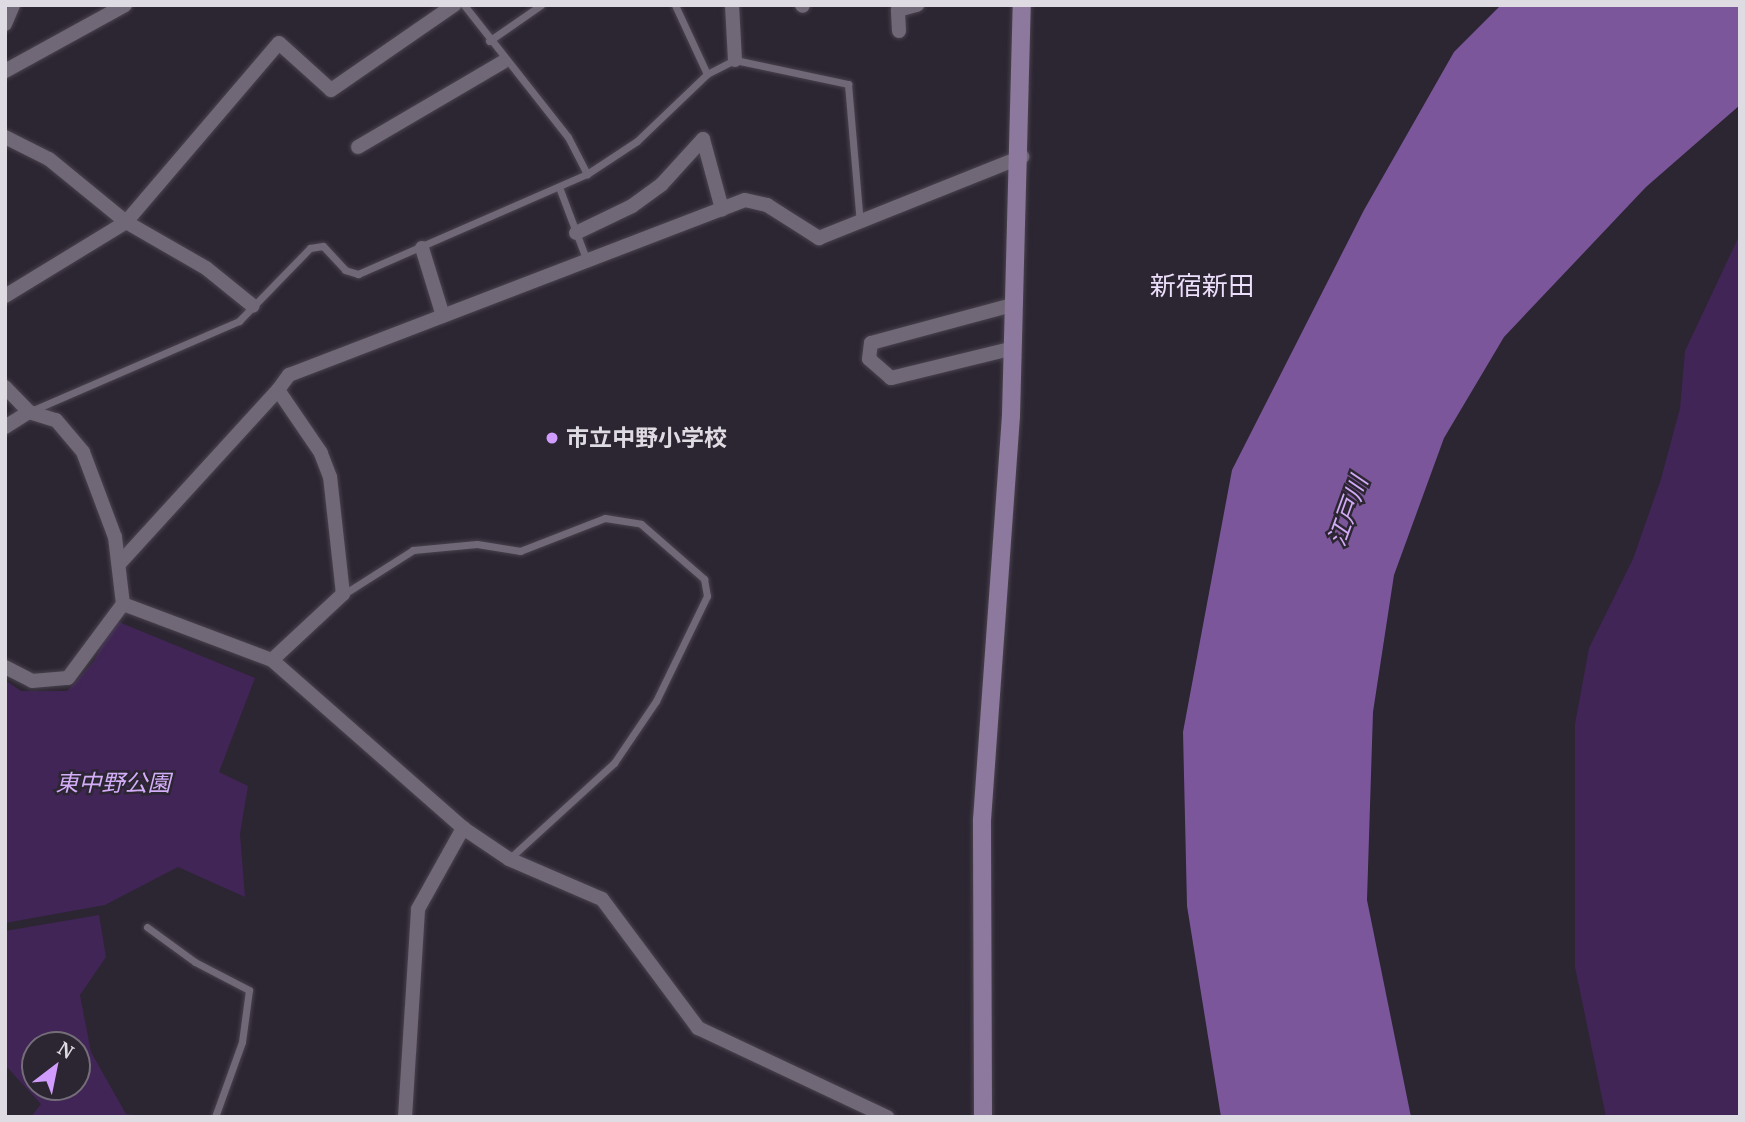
<!DOCTYPE html>
<meta charset="utf-8">
<style>
body{margin:0}
#map{position:relative;width:1745px;height:1122px;overflow:hidden;background:#2c2532;font-family:"PT Serif","Noto Sans JP",serif}
div>[style]{position:absolute}
.green>*{inset:0;background:#402556}
.water>*{inset:0;background:#7b569a}
.roads{filter:drop-shadow(0 0 2px #49434e) drop-shadow(0 0 2px #49434e)}
.lane>*{height:7px;margin:-3.5px;padding:0 3.5px;transform-origin:3.5px;border-radius:3.5px;background:#706877}
.street>*{height:14px;margin:-7px;padding:0 7px;transform-origin:7px;border-radius:7px;background:#706877}
.secondary>*{height:18px;margin:-9px;padding:0 9px;transform-origin:9px;border-radius:9px;background:#8d799e}
.dots>*{width:19px;height:19px;translate:-50% -50%;box-sizing:border-box;border:4px solid #2c2532;border-radius:50%}
span{translate:-50% -50%;white-space:nowrap;text-align:center;line-height:1.15;-webkit-text-stroke:5px #2c2532;paint-order:stroke}
.poi-label{font-size:23px;color:#dfdbe3;font-weight:700}
.left{translate:0 -50%;text-align:left}
.park-label{font-size:23px;color:#d5aefa;font-style:italic}
.water-label{font-size:24px;color:#d2abf7;font-style:italic}
.quarter-label{font-size:26px;color:#ebdefa}
.frame{position:absolute;inset:0;border:7px solid #dfdbe3;pointer-events:none}
.north{position:absolute;left:21px;top:1031px;width:70px;height:70px;box-sizing:border-box;background:#2c2532;border:2px solid #746e79;border-radius:50%;rotate:32deg;font-size:19px;font-weight:700;line-height:28px;text-align:center;color:#dfdbe3}
.north::after{content:'';display:block;margin:auto;width:24px;height:32px;background:#d09dfe;clip-path:polygon(50% 0,100% 100%,50% 72%,0 100%)}
</style>
<div id="map">
<div class="green">
<i style="clip-path:polygon(1740px 234px,1740px 1117px,1606px 1117px,1575px 967px,1575px 724px,1589px 648px,1633px 559px,1661px 479px,1680px 408px,1685px 351px)"></i>
<i style="clip-path:polygon(114px 620px,255px 678px,219px 772px,248px 786px,240px 834px,245px 897px,178px 867px,105px 905px,5px 923px,5px 680px,21px 691px,67px 691px,94px 661px)"></i>
<i style="clip-path:polygon(evenodd,99px 915px,106px 957px,80px 995px,91px 1052px,126px 1114px,151px 1117px,31px 1117px,41px 1104px,5px 1065px,5px 931px,99px 915px,35px 1045px,77px 1045px,77px 1087px,35px 1087px,35px 1045px)"></i>
</div>
<div class="water">
<i style="clip-path:polygon(1501px 5px,1740px 5px,1740px 105px,1646px 187px,1504px 337px,1444px 438px,1394px 575px,1373px 712px,1367px 900px,1411px 1117px,1221px 1117px,1187px 906px,1183px 732px,1232px 470px,1364px 210px,1454px 52px)"></i>
</div>
<div class="roads">
<div class="lane">
<i style="left:464px;top:5px;width:168px;rotate:51.8deg"></i>
<i style="left:568px;top:137px;width:42px;rotate:62.8deg"></i>
<i style="left:489px;top:41px;width:63px;rotate:-34.7deg"></i>
<i style="left:707px;top:74px;width:31px;rotate:-27deg"></i>
<i style="left:735px;top:60px;width:116px;rotate:12deg"></i>
<i style="left:848px;top:84px;width:140px;rotate:85.1deg"></i>
<i style="left:559px;top:187px;width:79px;rotate:69.3deg"></i>
<i style="left:31px;top:411px;width:227px;rotate:-23.4deg"></i>
<i style="left:239px;top:321px;width:102px;rotate:-45.8deg"></i>
<i style="left:310px;top:248px;width:13px;rotate:-9deg"></i>
<i style="left:323px;top:246px;width:33px;rotate:47deg"></i>
<i style="left:345px;top:270px;width:14px;rotate:17deg"></i>
<i style="left:358px;top:274px;width:250px;rotate:-23.6deg"></i>
<i style="left:587px;top:174px;width:60px;rotate:-33.4deg"></i>
<i style="left:637px;top:141px;width:97px;rotate:-43.7deg"></i>
<i style="left:707px;top:74px;width:76px;rotate:-114.9deg"></i>
<i style="left:344px;top:594px;width:82px;rotate:-32.5deg"></i>
<i style="left:413px;top:550px;width:64px;rotate:-5.4deg"></i>
<i style="left:477px;top:544px;width:44px;rotate:9.2deg"></i>
<i style="left:520px;top:551px;width:91px;rotate:-21.2deg"></i>
<i style="left:605px;top:518px;width:36px;rotate:9deg"></i>
<i style="left:641px;top:524px;width:84px;rotate:41.1deg"></i>
<i style="left:704px;top:579px;width:17px;rotate:80deg"></i>
<i style="left:707px;top:596px;width:117px;rotate:115.9deg"></i>
<i style="left:656px;top:701px;width:75px;rotate:124.1deg"></i>
<i style="left:614px;top:763px;width:142px;rotate:137.6deg"></i>
<i style="left:147px;top:927px;width:59px;rotate:36.1deg"></i>
<i style="left:195px;top:962px;width:61px;rotate:27.4deg"></i>
<i style="left:249px;top:990px;width:52px;rotate:97.7deg"></i>
<i style="left:242px;top:1042px;width:80px;rotate:109.8deg"></i>
</div>
<div class="street">
<i style="left:732px;top:5px;width:55px;rotate:86.9deg"></i>
<i style="left:802px;top:5px;width:1px;rotate:45deg"></i>
<i style="left:5px;top:24px;width:21px;rotate:-67deg"></i>
<i style="left:899px;top:31px;width:21px;rotate:-93deg"></i>
<i style="left:898px;top:10px;width:20px;rotate:-15deg"></i>
<i style="left:5px;top:71px;width:137px;rotate:-28.8deg"></i>
<i style="left:5px;top:137px;width:49px;rotate:26.6deg"></i>
<i style="left:49px;top:159px;width:99px;rotate:39.3deg"></i>
<i style="left:126px;top:222px;width:92px;rotate:29.9deg"></i>
<i style="left:206px;top:268px;width:60px;rotate:39deg"></i>
<i style="left:358px;top:147px;width:168px;rotate:-30.4deg"></i>
<i style="left:576px;top:233px;width:62px;rotate:-25.7deg"></i>
<i style="left:632px;top:206px;width:37px;rotate:-36deg"></i>
<i style="left:662px;top:184px;width:61px;rotate:-47.7deg"></i>
<i style="left:703px;top:139px;width:73px;rotate:74.8deg"></i>
<i style="left:422px;top:248px;width:71px;rotate:72.8deg"></i>
<i style="left:5px;top:296px;width:142px;rotate:-31.4deg"></i>
<i style="left:126px;top:222px;width:235px;rotate:-49.5deg"></i>
<i style="left:279px;top:43px;width:70px;rotate:42.1deg"></i>
<i style="left:331px;top:90px;width:150px;rotate:-34.6deg"></i>
<i style="left:1014px;top:348px;width:127px;rotate:166.3deg"></i>
<i style="left:891px;top:378px;width:29px;rotate:-139deg"></i>
<i style="left:869px;top:359px;width:16px;rotate:-83deg"></i>
<i style="left:871px;top:343px;width:150px;rotate:-15.1deg"></i>
<i style="left:5px;top:387px;width:35px;rotate:46deg"></i>
<i style="left:29px;top:412px;width:28px;rotate:17deg"></i>
<i style="left:56px;top:420px;width:42px;rotate:49.8deg"></i>
<i style="left:83px;top:452px;width:91px;rotate:69.4deg"></i>
<i style="left:115px;top:537px;width:67px;rotate:83.2deg"></i>
<i style="left:123px;top:604px;width:159px;rotate:20.6deg"></i>
<i style="left:272px;top:660px;width:254px;rotate:41.3deg"></i>
<i style="left:463px;top:828px;width:55px;rotate:34deg"></i>
<i style="left:509px;top:859px;width:101px;rotate:23.3deg"></i>
<i style="left:602px;top:899px;width:161px;rotate:53.3deg"></i>
<i style="left:698px;top:1028px;width:209px;rotate:25.2deg"></i>
<i style="left:5px;top:427px;width:28px;rotate:-32deg"></i>
<i style="left:119px;top:564px;width:236px;rotate:-47.6deg"></i>
<i style="left:272px;top:660px;width:97px;rotate:-42.9deg"></i>
<i style="left:343px;top:594px;width:118px;rotate:-96.3deg"></i>
<i style="left:330px;top:477px;width:26px;rotate:-111deg"></i>
<i style="left:321px;top:453px;width:76px;rotate:-124.3deg"></i>
<i style="left:278px;top:390px;width:19px;rotate:-54deg"></i>
<i style="left:289px;top:375px;width:488px;rotate:-21deg"></i>
<i style="left:745px;top:200px;width:23px;rotate:13deg"></i>
<i style="left:767px;top:205px;width:62px;rotate:32.4deg"></i>
<i style="left:819px;top:238px;width:219px;rotate:-21.8deg"></i>
<i style="left:5px;top:667px;width:30px;rotate:27deg"></i>
<i style="left:32px;top:681px;width:36px;rotate:-5deg"></i>
<i style="left:68px;top:678px;width:92px;rotate:-53.4deg"></i>
<i style="left:405px;top:1117px;width:208px;rotate:-86.4deg"></i>
<i style="left:418px;top:909px;width:93px;rotate:-60.9deg"></i>
</div>
<div class="secondary">
<i style="left:983px;top:1117px;width:297px;rotate:-90.2deg"></i>
<i style="left:982px;top:820px;width:406px;rotate:-85.9deg"></i>
<i style="left:1011px;top:415px;width:410px;rotate:-88.5deg"></i>
</div>
</div>
<div class="dots">
<i style="left:552px;top:438px;background:#d09dfe"></i>
</div>
<div class="poi-label">
<span class="left" style="left:566px;top:438px">市立中野小学校</span>
</div>
<div class="park-label">
<span style="left:113px;top:783px">東中野公園</span>
</div>
<div class="water-label">
<span style="left:1348px;top:511px;rotate:-70deg">江戸川</span>
</div>
<div class="quarter-label">
<span style="left:1202px;top:286px">新宿新田</span>
</div>
<div class="frame"></div>
<div class="north">N</div>
</div>
